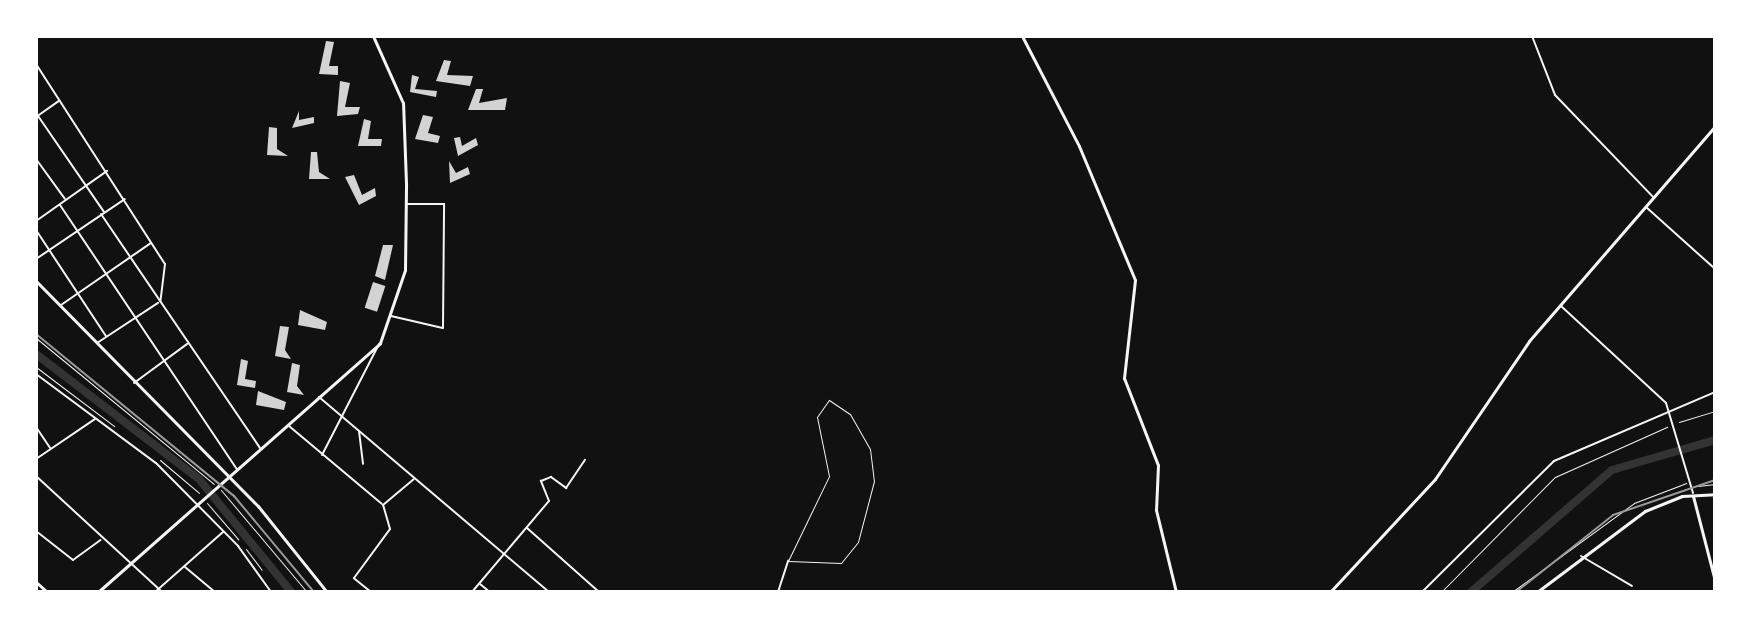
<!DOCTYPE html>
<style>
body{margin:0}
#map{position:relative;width:1751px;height:628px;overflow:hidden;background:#111;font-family:"Space Grotesk",sans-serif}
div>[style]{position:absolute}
.river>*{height:8px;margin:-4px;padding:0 4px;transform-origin:4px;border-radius:4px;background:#333}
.building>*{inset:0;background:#d3d3d3;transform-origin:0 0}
.path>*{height:1px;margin:-0.5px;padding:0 0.5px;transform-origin:0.5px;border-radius:0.5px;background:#f5f5f5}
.service>*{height:1px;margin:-0.5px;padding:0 0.5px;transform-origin:0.5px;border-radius:0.5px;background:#f5f5f5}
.minor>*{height:2px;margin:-1px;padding:0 1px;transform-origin:1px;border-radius:1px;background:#f5f5f5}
.tertiary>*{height:3px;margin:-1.5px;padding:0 1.5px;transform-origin:1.5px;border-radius:1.5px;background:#f5f5f5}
.secondary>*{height:3px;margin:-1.5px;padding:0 1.5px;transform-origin:1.5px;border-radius:1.5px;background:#f5f5f5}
.primary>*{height:3px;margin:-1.5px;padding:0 1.5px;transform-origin:1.5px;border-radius:1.5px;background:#f5f5f5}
.tram>*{height:2px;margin:-1px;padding:0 1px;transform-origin:1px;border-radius:1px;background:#9a9a9a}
span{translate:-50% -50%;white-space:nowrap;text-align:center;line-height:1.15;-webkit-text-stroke:8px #fff;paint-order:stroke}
.frame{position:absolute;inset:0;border:38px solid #fff;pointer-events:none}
</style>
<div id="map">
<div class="river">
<i style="left:36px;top:354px;width:205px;rotate:37.5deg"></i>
<i style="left:199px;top:479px;width:146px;rotate:50.8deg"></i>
<i style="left:1471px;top:592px;width:186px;rotate:-40.9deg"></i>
<i style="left:1612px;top:470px;width:107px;rotate:-16.2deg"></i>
</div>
<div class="building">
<i style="clip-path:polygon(326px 41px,334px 42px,329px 66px,338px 66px,338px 75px,319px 74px)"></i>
<i style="clip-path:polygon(444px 60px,451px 61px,447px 75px,473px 76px,470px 86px,436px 81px)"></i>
<i style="clip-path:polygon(412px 75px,419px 77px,415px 89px,437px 91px,436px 97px,410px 92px)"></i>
<i style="clip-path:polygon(340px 81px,350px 83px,345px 107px,360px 107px,358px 114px,337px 116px)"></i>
<i style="clip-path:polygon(476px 89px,483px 89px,479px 103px,507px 98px,505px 110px,468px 110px)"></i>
<i style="clip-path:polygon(299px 111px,299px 120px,314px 117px,314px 123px,292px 128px)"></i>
<i style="clip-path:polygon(423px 115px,433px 117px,428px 133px,440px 136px,438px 143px,415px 139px)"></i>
<i style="clip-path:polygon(364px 119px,371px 121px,368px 139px,382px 139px,381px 146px,358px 146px)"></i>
<i style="clip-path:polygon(269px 127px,277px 128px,277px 149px,288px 156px,267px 155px)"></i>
<i style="clip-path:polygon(460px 137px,462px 146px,476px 138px,478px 145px,458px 156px,454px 138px)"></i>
<i style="clip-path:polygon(311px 152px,317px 152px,319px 172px,330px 179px,309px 179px)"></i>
<i style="clip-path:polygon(449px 161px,456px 173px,468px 167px,470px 174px,450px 183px)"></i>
<i style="clip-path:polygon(354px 175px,362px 195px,375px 188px,376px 196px,359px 205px,345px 177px)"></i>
<i style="clip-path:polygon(383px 245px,393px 245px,385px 280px,375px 276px)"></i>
<i style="left:373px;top:282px;width:13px;height:27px;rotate:18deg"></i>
<i style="clip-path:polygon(300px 310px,327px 322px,325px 330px,298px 325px)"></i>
<i style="clip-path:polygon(280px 326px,289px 327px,285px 350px,291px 359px,275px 356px)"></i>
<i style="clip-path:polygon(241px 359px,248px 361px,245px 379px,256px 381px,255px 388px,237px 385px)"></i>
<i style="clip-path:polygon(292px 363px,300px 365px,297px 386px,304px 395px,287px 392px)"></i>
<i style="clip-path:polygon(258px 391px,286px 402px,284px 410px,256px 405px)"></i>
</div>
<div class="path">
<i style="left:36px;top:338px;width:230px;rotate:39.4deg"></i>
<i style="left:36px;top:367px;width:98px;rotate:37.1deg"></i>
<i style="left:1679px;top:422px;width:38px;rotate:-17deg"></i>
<i style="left:160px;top:460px;width:51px;rotate:40.2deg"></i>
<i style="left:1698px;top:486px;width:17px;rotate:-7deg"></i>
<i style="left:221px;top:490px;width:133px;rotate:49.9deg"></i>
<i style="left:207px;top:503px;width:48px;rotate:49.3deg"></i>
<i style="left:246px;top:549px;width:26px;rotate:53deg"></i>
<i style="left:1441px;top:592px;width:162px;rotate:-45.3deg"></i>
<i style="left:1555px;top:477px;width:123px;rotate:-24.1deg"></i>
<i style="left:1512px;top:592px;width:151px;rotate:-36.1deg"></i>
<i style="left:1634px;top:503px;width:56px;rotate:-21deg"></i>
</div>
<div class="service">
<i style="left:829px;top:400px;width:25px;rotate:34deg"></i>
<i style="left:850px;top:414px;width:40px;rotate:60.3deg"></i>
<i style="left:870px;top:449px;width:32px;rotate:83deg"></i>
<i style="left:874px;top:481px;width:63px;rotate:104.7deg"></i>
<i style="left:858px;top:542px;width:27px;rotate:129deg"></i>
<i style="left:841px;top:563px;width:53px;rotate:-177.8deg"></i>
<i style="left:788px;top:561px;width:94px;rotate:-64.2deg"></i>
<i style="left:829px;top:476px;width:60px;rotate:-101.5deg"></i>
<i style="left:817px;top:417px;width:21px;rotate:-55deg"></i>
</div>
<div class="minor">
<i style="left:1532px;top:36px;width:63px;rotate:68.7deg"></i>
<i style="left:1555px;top:95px;width:141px;rotate:46.1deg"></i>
<i style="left:36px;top:64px;width:238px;rotate:57.2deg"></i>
<i style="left:165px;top:264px;width:38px;rotate:97deg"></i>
<i style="left:36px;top:113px;width:120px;rotate:55.5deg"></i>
<i style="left:36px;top:117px;width:28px;rotate:-35deg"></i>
<i style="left:36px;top:159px;width:49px;rotate:54.1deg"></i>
<i style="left:60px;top:205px;width:318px;rotate:56.2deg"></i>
<i style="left:1646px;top:207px;width:93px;rotate:41.9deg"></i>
<i style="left:101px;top:214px;width:283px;rotate:55.8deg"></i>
<i style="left:36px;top:221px;width:87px;rotate:-35.2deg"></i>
<i style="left:36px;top:230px;width:127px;rotate:56.6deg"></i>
<i style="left:36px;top:259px;width:107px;rotate:-34deg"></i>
<i style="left:61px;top:305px;width:109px;rotate:-34.6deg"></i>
<i style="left:1561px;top:306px;width:143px;rotate:42.7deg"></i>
<i style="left:1666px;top:403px;width:94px;rotate:73.3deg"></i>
<i style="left:391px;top:316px;width:53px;rotate:13deg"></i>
<i style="left:443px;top:328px;width:124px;rotate:-89.5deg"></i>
<i style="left:444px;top:204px;width:37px;rotate:180deg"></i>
<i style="left:97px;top:343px;width:73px;rotate:-33.3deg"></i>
<i style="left:36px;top:374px;width:149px;rotate:36.6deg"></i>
<i style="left:156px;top:463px;width:117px;rotate:45.3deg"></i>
<i style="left:238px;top:546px;width:57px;rotate:54.3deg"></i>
<i style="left:134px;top:383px;width:66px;rotate:-36.3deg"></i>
<i style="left:319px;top:397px;width:302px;rotate:40.3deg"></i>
<i style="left:289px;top:426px;width:121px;rotate:40deg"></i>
<i style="left:36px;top:427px;width:25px;rotate:56deg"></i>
<i style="left:359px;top:431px;width:33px;rotate:83deg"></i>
<i style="left:322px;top:455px;width:125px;rotate:-62.8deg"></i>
<i style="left:36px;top:459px;width:71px;rotate:-34.1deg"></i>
<i style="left:36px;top:476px;width:171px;rotate:42.6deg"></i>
<i style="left:527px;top:528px;width:96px;rotate:41.6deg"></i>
<i style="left:36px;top:531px;width:47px;rotate:38.1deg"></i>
<i style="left:73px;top:560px;width:34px;rotate:-36deg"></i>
<i style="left:1581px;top:556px;width:59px;rotate:30.5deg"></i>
<i style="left:185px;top:567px;width:39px;rotate:40deg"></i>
<i style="left:480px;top:584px;width:13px;rotate:39deg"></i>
<i style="left:155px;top:592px;width:91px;rotate:-41.4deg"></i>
<i style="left:371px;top:592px;width:22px;rotate:-141deg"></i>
<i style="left:354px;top:578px;width:61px;rotate:-53.7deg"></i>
<i style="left:390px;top:529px;width:25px;rotate:-106deg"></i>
<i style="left:383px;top:505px;width:40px;rotate:-40deg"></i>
<i style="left:472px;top:592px;width:119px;rotate:-49.8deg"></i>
<i style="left:549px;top:501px;width:22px;rotate:-112deg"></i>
<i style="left:541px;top:481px;width:11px;rotate:-22deg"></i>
<i style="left:551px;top:477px;width:19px;rotate:36deg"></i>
<i style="left:566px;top:488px;width:34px;rotate:-56deg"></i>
<i style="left:755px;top:592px;width:14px"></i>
<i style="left:778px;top:592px;width:33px;rotate:-72deg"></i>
<i style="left:1422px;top:592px;width:186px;rotate:-44.8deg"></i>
<i style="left:1554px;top:461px;width:175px;rotate:-23.2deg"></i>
</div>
<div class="tertiary">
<i style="left:1022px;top:36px;width:124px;rotate:62.6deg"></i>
<i style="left:1079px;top:146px;width:145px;rotate:67.3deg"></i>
<i style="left:1135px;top:280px;width:99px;rotate:96.4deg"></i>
<i style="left:1124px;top:378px;width:93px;rotate:68.7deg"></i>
<i style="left:1158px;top:465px;width:45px;rotate:92.5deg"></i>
<i style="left:1156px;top:510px;width:84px;rotate:76.3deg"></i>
<i style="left:1693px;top:496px;width:88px;rotate:75.5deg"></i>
</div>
<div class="secondary">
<i style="left:36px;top:281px;width:316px;rotate:45.4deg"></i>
<i style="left:258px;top:506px;width:110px;rotate:51.3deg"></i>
<i style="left:36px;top:582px;width:15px;rotate:42deg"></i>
<i style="left:98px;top:592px;width:376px;rotate:-41.4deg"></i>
<i style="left:380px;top:343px;width:77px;rotate:-71.1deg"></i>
<i style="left:405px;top:270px;width:87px;rotate:-89.3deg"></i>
<i style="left:406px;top:183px;width:80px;rotate:-92.1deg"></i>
<i style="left:403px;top:103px;width:73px;rotate:-114.1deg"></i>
<i style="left:1537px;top:592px;width:135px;rotate:-36.9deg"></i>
<i style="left:1645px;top:511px;width:40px;rotate:-22deg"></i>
<i style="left:1682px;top:496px;width:33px;rotate:-3deg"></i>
</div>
<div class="primary">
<i style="left:1330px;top:592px;width:154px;rotate:-47.1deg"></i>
<i style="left:1435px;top:479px;width:167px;rotate:-55.7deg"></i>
<i style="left:1529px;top:341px;width:284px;rotate:-49.1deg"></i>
</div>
<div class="tram">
<i style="left:36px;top:334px;width:256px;rotate:39.3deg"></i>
<i style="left:234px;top:496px;width:125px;rotate:50.2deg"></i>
<i style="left:1516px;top:592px;width:124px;rotate:-38.4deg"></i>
<i style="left:1613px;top:515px;width:108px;rotate:-18.9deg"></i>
</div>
<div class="frame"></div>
</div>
